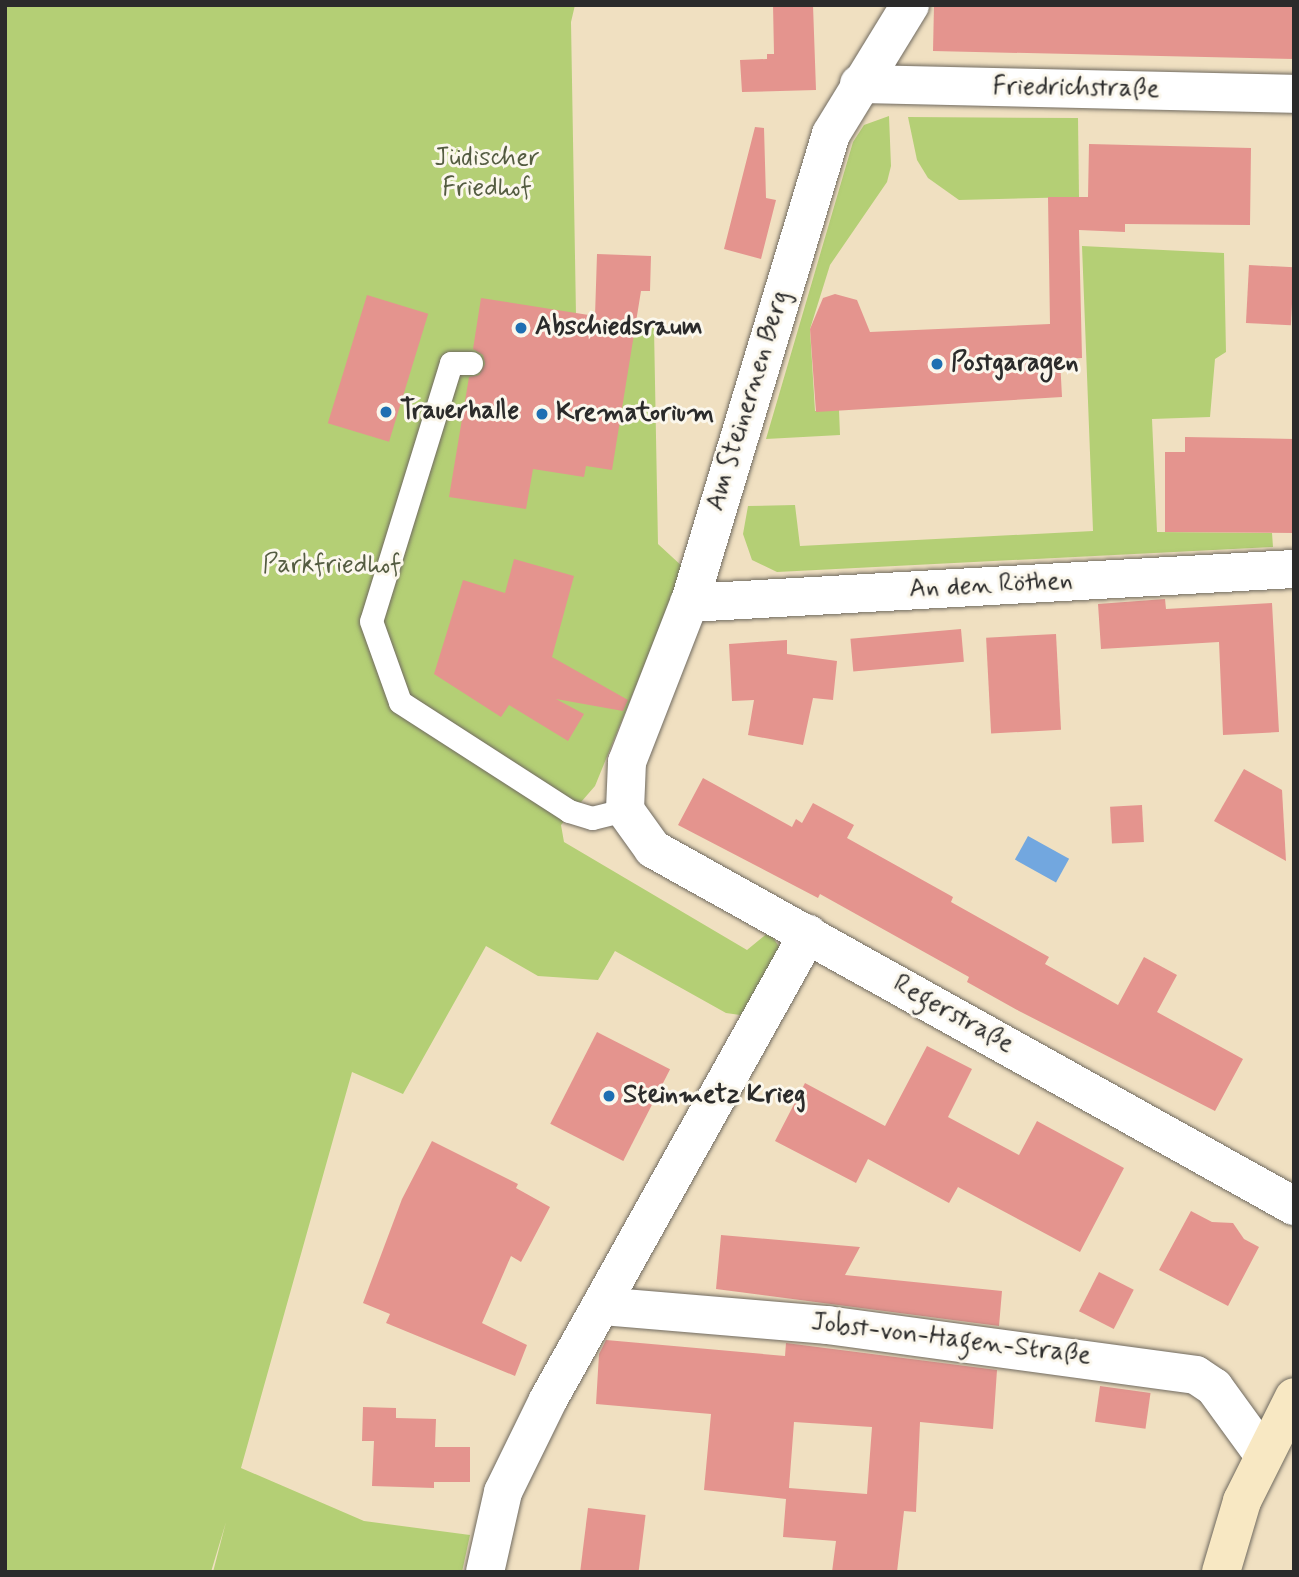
<!DOCTYPE html>
<meta charset="utf-8">
<style>
body{margin:0}
#map{position:relative;width:1299px;height:1577px;overflow:hidden;background:#f0e0c1;font-family:Mynerve,sans-serif}
div>[style]{position:absolute}
.green>*{inset:0;background:#b4cf75}
.water>*{inset:0;background:#72a7df;transform-origin:0 0}
.building>*{inset:0;background:#e4948e;transform-origin:0 0}
.roads{filter:drop-shadow(0 0 2px #706a60) drop-shadow(0 0 2px #706a60)}
.service>*{height:23px;margin:-11.5px;padding:0 11.5px;transform-origin:11.5px;border-radius:11.5px;background:#fff}
.minor>*{height:38px;margin:-19px;padding:0 19px;transform-origin:19px;border-radius:19px;background:#fff}
.secondary>*{height:38px;margin:-19px;padding:0 19px;transform-origin:19px;border-radius:19px;background:#f8e8c3}
.dots>*{width:19px;height:19px;translate:-50% -50%;box-sizing:border-box;border:4px solid #fbf7ec;border-radius:50%}
span{translate:-50% -50%;white-space:nowrap;text-align:center;line-height:1.15;-webkit-text-stroke:6px #fbf7ec;paint-order:stroke}
.street-label{font-size:26px;color:#2b2b2b}
.park-label{font-size:26px;color:#545c41}
.poi-label{font-size:26px;color:#2b2b2b;font-weight:700}
.left{translate:0 -50%;text-align:left}
.frame{position:absolute;inset:0;border:7px solid #2b2b2b;pointer-events:none}
</style>
<div id="map">
<div class="green">
<i style="clip-path:polygon(5px 5px,575px 5px,571px 22px,576px 315px,654px 328px,658px 544px,684px 568px,595px 786px,561px 825px,564px 842px,747px 950px,769px 932px,780px 948px,748px 1011px,740px 1015px,726px 1013px,615px 951px,598px 980px,538px 976px,486px 946px,403px 1094px,352px 1072px,241px 1468px,364px 1521px,470px 1535px,462px 1572px,213px 1572px,226px 1522px,211px 1572px,5px 1572px)"></i>
<i style="clip-path:polygon(889px 116px,891px 166px,887px 182px,830px 265px,810px 329px,815px 411px,839px 410px,840px 435px,766px 439px,853px 142px,864px 125px)"></i>
<i style="clip-path:polygon(908px 117px,1078px 118px,1079px 197px,959px 200px,928px 178px,917px 160px)"></i>
<i style="clip-path:polygon(1082px 246px,1224px 253px,1226px 352px,1215px 359px,1210px 417px,1152px 419px,1157px 532px,1272px 533px,1273px 547px,777px 572px,752px 560px,743px 534px,748px 506px,795px 505px,800px 546px,1093px 531px)"></i>
</div>
<div class="water">
<i style="left:1028px;top:836px;width:47px;height:27px;rotate:29deg"></i>
</div>
<div class="building">
<i style="clip-path:polygon(773px 5px,813px 5px,816px 90px,742px 92px,740px 60px,767px 59px,767px 54px,774px 54px)"></i>
<i style="clip-path:polygon(934px 5px,1294px 5px,1294px 59px,933px 51px)"></i>
<i style="clip-path:polygon(755px 127px,764px 128px,766px 198px,776px 200px,761px 259px,724px 249px)"></i>
<i style="clip-path:polygon(1089px 144px,1251px 148px,1250px 225px,1125px 224px,1125px 232px,1079px 230px,1082px 358px,1060px 359px,1062px 397px,816px 412px,810px 329px,823px 298px,835px 294px,857px 300px,870px 332px,1050px 324px,1048px 197px,1088px 197px)"></i>
<i style="clip-path:polygon(597px 254px,651px 256px,650px 291px,641px 291px,612px 470px,586px 466px,584px 477px,533px 469px,526px 509px,449px 497px,469px 377px,479px 375px,485px 364px,483px 355px,473px 349px,481px 298px,595px 316px)"></i>
<i style="left:1249px;top:265px;width:45px;height:58px;rotate:3deg"></i>
<i style="left:367px;top:295px;width:64px;height:134px;rotate:17deg"></i>
<i style="clip-path:polygon(1185px 437px,1294px 439px,1294px 533px,1165px 532px,1165px 452px,1185px 452px)"></i>
<i style="clip-path:polygon(514px 559px,574px 576px,552px 657px,628px 700px,623px 711px,556px 699px,584px 714px,568px 741px,509px 705px,501px 717px,434px 674px,463px 580px,505px 593px)"></i>
<i style="clip-path:polygon(1165px 599px,1166px 609px,1272px 603px,1279px 732px,1223px 735px,1219px 642px,1101px 649px,1098px 604px)"></i>
<i style="left:961px;top:629px;width:33px;height:111px;rotate:85deg"></i>
<i style="left:1056px;top:634px;width:96px;height:70px;rotate:87deg"></i>
<i style="clip-path:polygon(787px 640px,787px 654px,837px 661px,833px 700px,813px 698px,803px 745px,748px 735px,754px 700px,732px 701px,729px 644px)"></i>
<i style="clip-path:polygon(1244px 769px,1282px 790px,1286px 861px,1214px 821px)"></i>
<i style="clip-path:polygon(703px 778px,792px 827px,796px 819px,802px 823px,813px 803px,854px 825px,847px 838px,953px 897px,951px 902px,1049px 957px,1045px 964px,1118px 1005px,1144px 957px,1177px 975px,1157px 1012px,1243px 1059px,1215px 1111px,1019px 1011px,967px 982px,969px 977px,820px 894px,818px 898px,678px 825px)"></i>
<i style="left:1142px;top:805px;width:37px;height:32px;rotate:87deg"></i>
<i style="left:597px;top:1032px;width:82px;height:103px;rotate:27deg"></i>
<i style="clip-path:polygon(927px 1046px,972px 1069px,948px 1117px,1019px 1155px,1037px 1121px,1124px 1168px,1080px 1252px,958px 1187px,949px 1203px,868px 1159px,856px 1183px,775px 1141px,805px 1083px,885px 1126px)"></i>
<i style="clip-path:polygon(432px 1141px,518px 1184px,516px 1188px,550px 1207px,521px 1262px,511px 1256px,482px 1323px,527px 1345px,515px 1376px,386px 1323px,390px 1314px,363px 1303px,402px 1199px)"></i>
<i style="clip-path:polygon(1191px 1211px,1212px 1222px,1233px 1223px,1244px 1239px,1259px 1247px,1228px 1306px,1159px 1270px)"></i>
<i style="clip-path:polygon(721px 1235px,860px 1247px,845px 1275px,1002px 1291px,999px 1326px,716px 1289px)"></i>
<i style="left:1099px;top:1272px;width:39px;height:44px;rotate:27deg"></i>
<i style="clip-path:polygon(evenodd,606px 1340px,785px 1356px,786px 1343px,997px 1370px,993px 1429px,920px 1422px,916px 1512px,904px 1511px,897px 1572px,832px 1572px,836px 1541px,783px 1537px,786px 1499px,704px 1490px,711px 1414px,596px 1404px,599px 1354px,606px 1340px,794px 1422px,872px 1427px,867px 1494px,789px 1488px,794px 1422px)"></i>
<i style="left:1100px;top:1386px;width:51px;height:36px;rotate:8deg"></i>
<i style="clip-path:polygon(363px 1407px,396px 1408px,396px 1418px,436px 1419px,435px 1447px,470px 1447px,470px 1482px,434px 1482px,434px 1488px,372px 1486px,374px 1441px,362px 1441px)"></i>
<i style="left:588px;top:1508px;width:58px;height:64px;rotate:7deg"></i>
</div>
<div class="roads">
<div class="service">
<i style="left:471px;top:363px;width:20px;rotate:180deg"></i>
<i style="left:451px;top:363px;width:270px;rotate:107.2deg"></i>
<i style="left:371px;top:621px;width:86px;rotate:70.3deg"></i>
<i style="left:400px;top:702px;width:201px;rotate:32.8deg"></i>
<i style="left:569px;top:811px;width:24px;rotate:17deg"></i>
<i style="left:592px;top:818px;width:34px;rotate:-14deg"></i>
</div>
<div class="minor">
<i style="left:910px;top:5px;width:151px;rotate:121.5deg"></i>
<i style="left:831px;top:134px;width:490px;rotate:106.8deg"></i>
<i style="left:689px;top:603px;width:171px;rotate:111.3deg"></i>
<i style="left:627px;top:762px;width:48px;rotate:92.4deg"></i>
<i style="left:625px;top:810px;width:48px;rotate:54.3deg"></i>
<i style="left:653px;top:849px;width:734px;rotate:29.12deg"></i>
<i style="left:859px;top:84px;width:435px;rotate:1.3deg"></i>
<i style="left:689px;top:603px;width:606px;rotate:-3.22deg"></i>
<i style="left:601px;top:1306px;width:227px;rotate:4.8deg"></i>
<i style="left:827px;top:1325px;width:372px;rotate:7.7deg"></i>
<i style="left:1196px;top:1375px;width:22px;rotate:34deg"></i>
<i style="left:1214px;top:1387px;width:82px;rotate:54deg"></i>
<i style="left:485px;top:1572px;width:82px;rotate:-77.3deg"></i>
<i style="left:503px;top:1492px;width:102px;rotate:-63.9deg"></i>
<i style="left:548px;top:1400px;width:534px;rotate:-60.84deg"></i>
</div>
<div class="secondary">
<i style="left:1221px;top:1572px;width:74px;rotate:-73.5deg"></i>
<i style="left:1242px;top:1501px;width:116px;rotate:-63.4deg"></i>
</div>
</div>
<div class="dots">
<i style="left:521px;top:328px;background:#1f6fb2"></i>
<i style="left:937px;top:364px;background:#1f6fb2"></i>
<i style="left:386px;top:412px;background:#1f6fb2"></i>
<i style="left:542px;top:414px;background:#1f6fb2"></i>
<i style="left:609px;top:1096px;background:#1f6fb2"></i>
</div>
<div class="street-label">
<span style="left:1076px;top:89px;rotate:1deg">Friedrichstraße</span>
<span style="left:749px;top:401px;rotate:-73deg">Am Steinernen Berg</span>
<span style="left:991px;top:586px;rotate:-3deg">An den Röthen</span>
<span style="left:953px;top:1015px;rotate:29deg">Regerstraße</span>
<span style="left:951px;top:1340px;rotate:7deg">Jobst-von-Hagen-Straße</span>
</div>
<div class="park-label">
<span style="left:487px;top:174px">Jüdischer<br>Friedhof</span>
<span style="left:332px;top:566px">Parkfriedhof</span>
</div>
<div class="poi-label">
<span class="left" style="left:535px;top:328px">Abschiedsraum</span>
<span class="left" style="left:951px;top:364px">Postgaragen</span>
<span class="left" style="left:400px;top:412px">Trauerhalle</span>
<span class="left" style="left:556px;top:414px">Krematorium</span>
<span class="left" style="left:623px;top:1096px">Steinmetz Krieg</span>
</div>
<div class="frame"></div>
</div>
